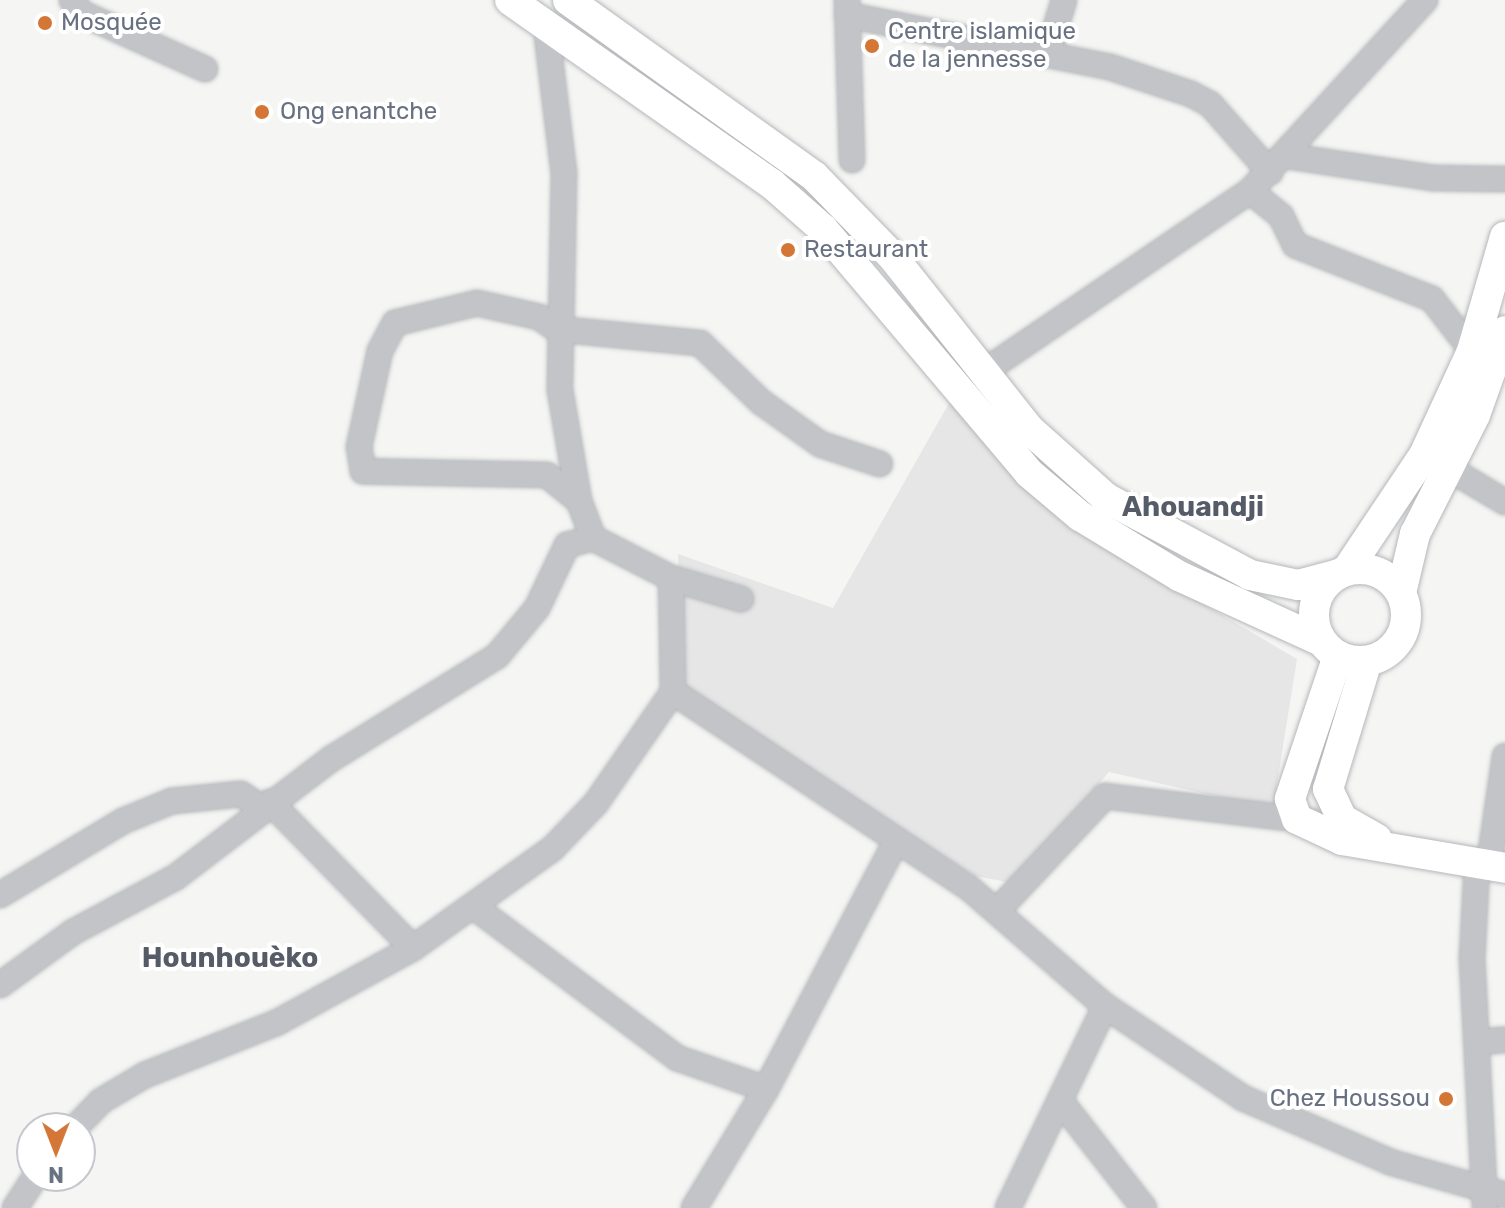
<!DOCTYPE html>
<meta charset="utf-8">
<style>
body{margin:0}
#map{position:relative;width:1505px;height:1208px;overflow:hidden;background:#f5f6f3;font-family:Rubik,sans-serif}
div>[style]{position:absolute}
.built>*{inset:0;background:#e6e6e6}
.roads{filter:drop-shadow(0 0 2px #b5b7bb) drop-shadow(0 0 2px #b5b7bb)}
.minor>*{height:24px;margin:-12px;padding:0 12px;transform-origin:12px;border-radius:12px;background:#c2c4c8}
.major>*{height:30px;margin:-15px;padding:0 15px;transform-origin:15px;border-radius:15px;background:#fff}
.major>.ring{margin:-15px;padding:0;box-sizing:content-box;background:none;border:30px solid #fff;border-radius:50%}
.dots>*{width:22px;height:22px;translate:-50% -50%;box-sizing:border-box;border:4px solid #fff;border-radius:50%}
span{translate:-50% -50%;white-space:nowrap;text-align:center;line-height:1.15;-webkit-text-stroke:8px #fff;paint-order:stroke}
.poi-label{font-size:24px;color:#687181}
.left{translate:0 -50%;text-align:left}
.right{translate:-100% -50%;text-align:right}
.quarter-label{font-size:28px;color:#555c67;font-weight:700}
.north{position:absolute;left:16px;top:1112px;width:80px;height:80px;box-sizing:border-box;background:#fff;border:2px solid #c3c6cd;border-radius:50%;rotate:180deg;font-size:22px;font-weight:700;line-height:32px;text-align:center;color:#687181}
.north::after{content:'';display:block;margin:auto;width:28px;height:36px;background:#d37636;clip-path:polygon(50% 0,100% 100%,50% 72%,0 100%)}
</style>
<div id="map">
<div class="built">
<i style="clip-path:polygon(953px 396px,1060px 520px,1297px 659px,1273px 809px,1109px 772px,1012px 883px,975px 876px,681px 693px,678px 554px,833px 608px)"></i>
</div>
<div class="roads">
<div class="minor">
<i style="left:72px;top:0;width:16px;rotate:55deg"></i>
<i style="left:81px;top:13px;width:136px;rotate:24.3deg"></i>
<i style="left:847px;top:0;width:160px;rotate:88.2deg"></i>
<i style="left:847px;top:15px;width:268px;rotate:11.2deg"></i>
<i style="left:1110px;top:67px;width:85px;rotate:18.4deg"></i>
<i style="left:1191px;top:94px;width:21px;rotate:28deg"></i>
<i style="left:1210px;top:104px;width:91px;rotate:48.6deg"></i>
<i style="left:546px;top:27px;width:147px;rotate:83deg"></i>
<i style="left:564px;top:173px;width:217px;rotate:91.1deg"></i>
<i style="left:560px;top:390px;width:113px;rotate:80.3deg"></i>
<i style="left:579px;top:501px;width:40px;rotate:69deg"></i>
<i style="left:1048px;top:53px;width:55px;rotate:-73.2deg"></i>
<i style="left:1287px;top:156px;width:147px;rotate:8.6deg"></i>
<i style="left:1432px;top:178px;width:73px;rotate:0.8deg"></i>
<i style="left:1250px;top:191px;width:40px;rotate:39deg"></i>
<i style="left:1281px;top:216px;width:32px;rotate:64deg"></i>
<i style="left:1295px;top:245px;width:147px;rotate:21.5deg"></i>
<i style="left:1432px;top:299px;width:66px;rotate:52.4deg"></i>
<i style="left:985px;top:371px;width:320px;rotate:-34.2deg"></i>
<i style="left:1250px;top:191px;width:259px;rotate:-47.5deg"></i>
<i style="left:1448px;top:468px;width:66px;rotate:30.8deg"></i>
<i style="left:579px;top:501px;width:41px;rotate:-140.9deg"></i>
<i style="left:547px;top:475px;width:184px;rotate:-178.8deg"></i>
<i style="left:363px;top:471px;width:24px;rotate:-99deg"></i>
<i style="left:359px;top:447px;width:98px;rotate:-77.7deg"></i>
<i style="left:380px;top:351px;width:32px;rotate:-62deg"></i>
<i style="left:395px;top:323px;width:84px;rotate:-13.7deg"></i>
<i style="left:477px;top:303px;width:64px;rotate:12.7deg"></i>
<i style="left:539px;top:317px;width:21px;rotate:35deg"></i>
<i style="left:556px;top:329px;width:145px;rotate:5.6deg"></i>
<i style="left:700px;top:343px;width:85px;rotate:44deg"></i>
<i style="left:761px;top:402px;width:72px;rotate:35.4deg"></i>
<i style="left:820px;top:444px;width:63px;rotate:18.4deg"></i>
<i style="left:673px;top:692px;width:354px;rotate:33.5deg"></i>
<i style="left:968px;top:887px;width:181px;rotate:41deg"></i>
<i style="left:1105px;top:1006px;width:166px;rotate:33.7deg"></i>
<i style="left:1243px;top:1098px;width:160px;rotate:23.5deg"></i>
<i style="left:1390px;top:1162px;width:120px;rotate:16deg"></i>
<i style="left:270px;top:802px;width:204px;rotate:45.6deg"></i>
<i style="left:1477px;top:864px;width:94px;rotate:93deg"></i>
<i style="left:1472px;top:958px;width:250px;rotate:87deg"></i>
<i style="left:1489px;top:866px;width:111px;rotate:-81.7deg"></i>
<i style="left:0;top:895px;width:144px;rotate:-31deg"></i>
<i style="left:123px;top:821px;width:53px;rotate:-22.2deg"></i>
<i style="left:172px;top:801px;width:69px;rotate:-5.8deg"></i>
<i style="left:241px;top:794px;width:27px;rotate:34deg"></i>
<i style="left:473px;top:906px;width:254px;rotate:36.7deg"></i>
<i style="left:677px;top:1058px;width:94px;rotate:19.2deg"></i>
<i style="left:998px;top:910px;width:156px;rotate:-46.8deg"></i>
<i style="left:1105px;top:796px;width:208px;rotate:6.9deg"></i>
<i style="left:0;top:985px;width:90px;rotate:-36deg"></i>
<i style="left:73px;top:932px;width:117px;rotate:-28.1deg"></i>
<i style="left:176px;top:877px;width:195px;rotate:-37.3deg"></i>
<i style="left:331px;top:759px;width:195px;rotate:-31.8deg"></i>
<i style="left:497px;top:656px;width:62px;rotate:-50.2deg"></i>
<i style="left:537px;top:608px;width:70px;rotate:-64.5deg"></i>
<i style="left:567px;top:545px;width:27px;rotate:-15deg"></i>
<i style="left:593px;top:538px;width:88px;rotate:27.1deg"></i>
<i style="left:671px;top:578px;width:73px;rotate:16.7deg"></i>
<i style="left:1480px;top:1042px;width:25px;rotate:-5deg"></i>
<i style="left:1062px;top:1103px;width:133px;rotate:52deg"></i>
<i style="left:75px;top:1128px;width:37px;rotate:-46deg"></i>
<i style="left:101px;top:1101px;width:51px;rotate:-30.6deg"></i>
<i style="left:145px;top:1075px;width:143px;rotate:-21.7deg"></i>
<i style="left:278px;top:1022px;width:154px;rotate:-28.7deg"></i>
<i style="left:413px;top:948px;width:172px;rotate:-35.5deg"></i>
<i style="left:553px;top:848px;width:62px;rotate:-46.3deg"></i>
<i style="left:596px;top:803px;width:135px;rotate:-55.3deg"></i>
<i style="left:673px;top:692px;width:114px;rotate:-91deg"></i>
<i style="left:15px;top:1208px;width:38px;rotate:-57deg"></i>
<i style="left:694px;top:1208px;width:139px;rotate:-58.8deg"></i>
<i style="left:766px;top:1089px;width:278px;rotate:-62.3deg"></i>
<i style="left:1008px;top:1208px;width:224px;rotate:-64.3deg"></i>
</div>
<div class="major">
<i style="left:510px;top:0;width:320px;rotate:35.1deg"></i>
<i style="left:772px;top:184px;width:68px;rotate:41.4deg"></i>
<i style="left:823px;top:229px;width:319px;rotate:49.8deg"></i>
<i style="left:1029px;top:473px;width:67px;rotate:40.1deg"></i>
<i style="left:1080px;top:516px;width:116px;rotate:31.2deg"></i>
<i style="left:1179px;top:576px;width:156px;rotate:24.6deg"></i>
<i style="left:568px;top:0;width:302px;rotate:35.6deg"></i>
<i style="left:814px;top:176px;width:112px;rotate:45.7deg"></i>
<i style="left:892px;top:256px;width:222px;rotate:51.6deg"></i>
<i style="left:1030px;top:430px;width:102px;rotate:41.8deg"></i>
<i style="left:1106px;top:498px;width:163px;rotate:28.1deg"></i>
<i style="left:1250px;top:575px;width:49px;rotate:11.8deg"></i>
<i style="left:1298px;top:585px;width:39px;rotate:-15deg"></i>
<i class="ring" style="left:1314px;top:569px;width:62px;height:62px"></i>
<i style="left:1347px;top:570px;width:138px;rotate:-56.2deg"></i>
<i style="left:1424px;top:455px;width:115px;rotate:-65.2deg"></i>
<i style="left:1472px;top:351px;width:119px;rotate:-73.9deg"></i>
<i style="left:1401px;top:593px;width:61px;rotate:-76.7deg"></i>
<i style="left:1415px;top:534px;width:133px;rotate:-63.2deg"></i>
<i style="left:1475px;top:415px;width:89px;rotate:-70.3deg"></i>
<i style="left:1338px;top:656px;width:151px;rotate:108.6deg"></i>
<i style="left:1290px;top:799px;width:21px;rotate:71deg"></i>
<i style="left:1297px;top:819px;width:50px;rotate:25deg"></i>
<i style="left:1342px;top:840px;width:165px;rotate:9.7deg"></i>
<i style="left:1367px;top:661px;width:134px;rotate:106.9deg"></i>
<i style="left:1328px;top:789px;width:33px;rotate:65deg"></i>
<i style="left:1342px;top:819px;width:40px;rotate:29.7deg"></i>
</div>
</div>
<div class="dots">
<i style="left:45px;top:23px;background:#d37636"></i>
<i style="left:872px;top:46px;background:#d37636"></i>
<i style="left:262px;top:112px;background:#d37636"></i>
<i style="left:788px;top:250px;background:#d37636"></i>
<i style="left:1446px;top:1099px;background:#d37636"></i>
</div>
<div class="poi-label">
<span class="left" style="left:61px;top:23px">Mosquée</span>
<span class="left" style="left:888px;top:46px">Centre islamique<br>de la jennesse</span>
<span class="left" style="left:280px;top:112px">Ong enantche</span>
<span class="left" style="left:804px;top:250px">Restaurant</span>
<span class="right" style="left:1430px;top:1099px">Chez Houssou</span>
</div>
<div class="quarter-label">
<span style="left:1193px;top:507px">Ahouandji</span>
<span style="left:230px;top:958px">Hounhouèko</span>
</div>
<div class="north">N</div>
</div>
